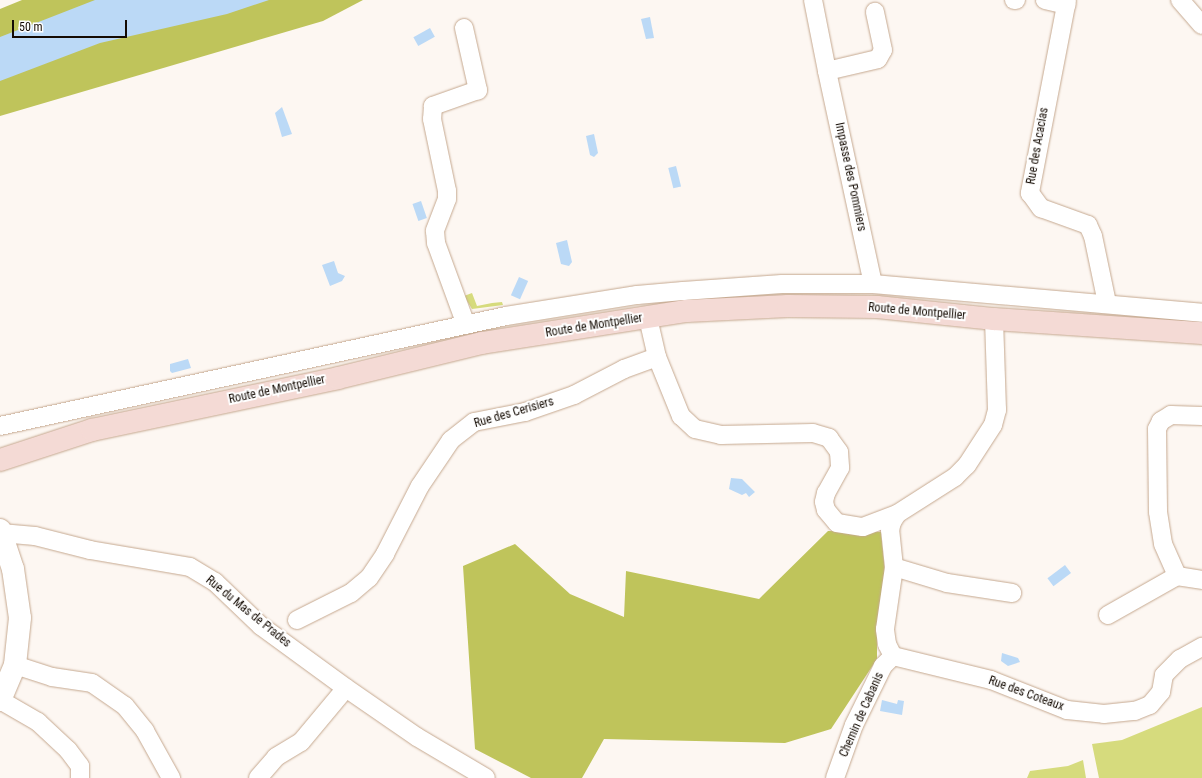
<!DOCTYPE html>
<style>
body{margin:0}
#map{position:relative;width:1202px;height:778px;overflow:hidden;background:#fdf7f2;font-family:"Roboto Condensed",sans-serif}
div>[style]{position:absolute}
.green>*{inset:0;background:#d6db7d}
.forest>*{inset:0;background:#bfc45b}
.water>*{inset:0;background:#bbd9f6;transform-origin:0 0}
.roads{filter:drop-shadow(0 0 1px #c5a88f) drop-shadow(0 0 1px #c5a88f)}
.minor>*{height:18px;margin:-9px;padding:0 9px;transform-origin:9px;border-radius:9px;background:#fff}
.tertiary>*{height:22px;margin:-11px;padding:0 11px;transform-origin:11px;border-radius:11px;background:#fff}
.secondary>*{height:22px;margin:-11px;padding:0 11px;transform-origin:11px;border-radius:11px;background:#f4dad5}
span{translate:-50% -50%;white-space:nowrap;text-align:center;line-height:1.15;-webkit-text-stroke:4px #fff;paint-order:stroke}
.street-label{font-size:12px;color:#140b03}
.scale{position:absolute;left:12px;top:20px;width:115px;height:18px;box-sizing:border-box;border:2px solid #140b03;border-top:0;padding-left:5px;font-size:12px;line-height:14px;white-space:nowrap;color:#140b03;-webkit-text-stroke:3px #fff;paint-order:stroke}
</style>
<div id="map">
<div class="green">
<i style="clip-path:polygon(472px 293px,477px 306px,492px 303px,502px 302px,503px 305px,472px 309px,464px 296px)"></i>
<i style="clip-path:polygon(1202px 707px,1202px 778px,1099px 778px,1092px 744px,1122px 740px)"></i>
<i style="clip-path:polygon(1083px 760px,1086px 778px,1027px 778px,1030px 771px,1068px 766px)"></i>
</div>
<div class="forest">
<i style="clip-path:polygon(22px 0,363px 0,323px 21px,0 116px,0 9px)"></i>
<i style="clip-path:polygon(828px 531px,881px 532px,885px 571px,877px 632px,877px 659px,831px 729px,785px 743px,604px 739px,582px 778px,531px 778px,475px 749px,463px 566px,515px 544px,570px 594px,624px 617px,626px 571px,759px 599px)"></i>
</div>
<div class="water">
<i style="clip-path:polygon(95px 0,269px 0,227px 14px,100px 43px,0 81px,0 37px)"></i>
<i style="clip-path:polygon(650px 17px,654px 38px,646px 39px,641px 19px)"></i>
<i style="left:430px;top:28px;width:10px;height:19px;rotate:61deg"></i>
<i style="clip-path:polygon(282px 107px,292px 134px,282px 137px,275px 113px)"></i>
<i style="clip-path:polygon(594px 134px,598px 153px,594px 157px,590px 155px,586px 136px)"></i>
<i style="left:676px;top:166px;width:21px;height:8px;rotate:76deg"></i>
<i style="left:421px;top:201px;width:18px;height:9px;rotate:71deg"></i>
<i style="clip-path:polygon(567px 240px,572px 262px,569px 266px,561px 264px,556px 243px)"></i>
<i style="clip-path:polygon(334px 261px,338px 273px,345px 276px,342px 281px,330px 286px,322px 265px)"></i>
<i style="left:519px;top:277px;width:10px;height:20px;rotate:24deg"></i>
<i style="clip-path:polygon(188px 359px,191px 368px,172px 373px,170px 371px,170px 364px)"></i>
<i style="clip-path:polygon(731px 478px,742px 479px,755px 492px,749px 497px,746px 493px,742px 495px,729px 489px)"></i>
<i style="left:1065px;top:565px;width:10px;height:22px;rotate:53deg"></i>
<i style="clip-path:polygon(1002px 653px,1018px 658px,1020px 662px,1008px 666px,1001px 661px)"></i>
<i style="clip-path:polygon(882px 700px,897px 704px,898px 700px,904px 701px,902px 715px,880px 711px)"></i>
</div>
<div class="roads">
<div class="minor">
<i style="left:813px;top:0;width:72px;rotate:78.8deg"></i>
<i style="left:1014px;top:0;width:2px"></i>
<i style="left:1045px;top:0;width:22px;rotate:13deg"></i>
<i style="left:1067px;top:0;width:197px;rotate:100.9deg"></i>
<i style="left:1030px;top:193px;width:19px;rotate:54deg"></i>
<i style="left:1041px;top:208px;width:50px;rotate:19.9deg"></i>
<i style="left:1088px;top:225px;width:12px;rotate:66deg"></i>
<i style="left:1093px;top:236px;width:68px;rotate:78.2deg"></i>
<i style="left:1180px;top:0;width:33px;rotate:49deg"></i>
<i style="left:464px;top:28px;width:64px;rotate:77.3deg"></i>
<i style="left:478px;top:90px;width:48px;rotate:160.4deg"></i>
<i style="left:433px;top:106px;width:13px;rotate:94deg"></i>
<i style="left:432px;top:119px;width:74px;rotate:78.2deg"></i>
<i style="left:447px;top:191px;width:8px;rotate:90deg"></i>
<i style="left:447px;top:199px;width:34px;rotate:111deg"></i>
<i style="left:435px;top:231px;width:12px;rotate:85deg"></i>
<i style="left:436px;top:243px;width:87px;rotate:69.9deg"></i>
<i style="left:873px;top:284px;width:218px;rotate:-102.2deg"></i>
<i style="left:827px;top:71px;width:52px;rotate:-13.2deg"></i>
<i style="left:878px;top:59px;width:10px;rotate:-61deg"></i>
<i style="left:883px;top:50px;width:39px;rotate:-102deg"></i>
<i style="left:657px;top:357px;width:64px;rotate:67.9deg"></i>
<i style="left:681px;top:416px;width:19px;rotate:43deg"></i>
<i style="left:695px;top:429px;width:27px;rotate:13deg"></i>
<i style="left:721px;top:435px;width:92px;rotate:-1.2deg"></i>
<i style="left:813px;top:433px;width:17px;rotate:17deg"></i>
<i style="left:829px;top:438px;width:17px;rotate:54deg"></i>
<i style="left:839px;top:452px;width:16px;rotate:86deg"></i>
<i style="left:840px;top:468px;width:29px;rotate:119deg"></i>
<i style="left:826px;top:493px;width:9px;rotate:103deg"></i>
<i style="left:824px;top:502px;width:8px;rotate:76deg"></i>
<i style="left:826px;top:510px;width:17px;rotate:50deg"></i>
<i style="left:837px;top:523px;width:26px;rotate:9deg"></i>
<i style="left:863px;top:527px;width:36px;rotate:-21deg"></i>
<i style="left:1202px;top:416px;width:31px;rotate:-178deg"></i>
<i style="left:1171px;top:415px;width:12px;rotate:149deg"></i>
<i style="left:1161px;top:421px;width:9px;rotate:117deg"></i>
<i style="left:1157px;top:429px;width:83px;rotate:89.3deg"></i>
<i style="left:1158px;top:512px;width:32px;rotate:81deg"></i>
<i style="left:1163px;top:544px;width:35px;rotate:66deg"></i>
<i style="left:1177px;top:576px;width:25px;rotate:9deg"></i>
<i style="left:0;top:426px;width:518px;rotate:-12.26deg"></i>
<i style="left:506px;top:316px;width:133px;rotate:-9.1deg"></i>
<i style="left:637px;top:295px;width:46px;rotate:-5deg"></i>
<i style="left:683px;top:291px;width:99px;rotate:-4deg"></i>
<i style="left:782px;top:284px;width:91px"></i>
<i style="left:873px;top:284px;width:330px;rotate:5deg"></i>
<i style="left:1px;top:533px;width:34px;rotate:5deg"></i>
<i style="left:35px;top:536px;width:57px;rotate:14.3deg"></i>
<i style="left:90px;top:550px;width:101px;rotate:9.6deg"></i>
<i style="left:190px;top:567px;width:29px;rotate:31deg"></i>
<i style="left:215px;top:582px;width:64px;rotate:43.7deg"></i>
<i style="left:261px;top:626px;width:105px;rotate:36.1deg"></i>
<i style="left:346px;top:688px;width:86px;rotate:34.6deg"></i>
<i style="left:417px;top:737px;width:80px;rotate:30.7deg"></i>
<i style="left:894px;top:567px;width:55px;rotate:16.8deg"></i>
<i style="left:947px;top:583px;width:66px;rotate:8.7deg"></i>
<i style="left:1108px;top:615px;width:79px;rotate:-29.5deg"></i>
<i style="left:297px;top:620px;width:60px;rotate:-26.6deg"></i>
<i style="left:351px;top:593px;width:23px;rotate:-40deg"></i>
<i style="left:369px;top:578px;width:29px;rotate:-56deg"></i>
<i style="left:385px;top:554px;width:76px;rotate:-62.8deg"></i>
<i style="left:420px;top:486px;width:55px;rotate:-56deg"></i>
<i style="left:451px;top:440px;width:29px;rotate:-38deg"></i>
<i style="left:474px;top:422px;width:52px;rotate:-11.1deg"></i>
<i style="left:525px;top:412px;width:52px;rotate:-19.1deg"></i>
<i style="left:574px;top:395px;width:56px;rotate:-27.5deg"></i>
<i style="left:624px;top:369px;width:35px;rotate:-20deg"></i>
<i style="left:657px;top:357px;width:40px;rotate:-103deg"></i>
<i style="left:893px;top:656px;width:13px;rotate:-117deg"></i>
<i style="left:887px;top:644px;width:15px;rotate:-98deg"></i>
<i style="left:885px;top:629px;width:63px;rotate:-81.7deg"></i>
<i style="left:894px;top:567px;width:37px;rotate:-96deg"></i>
<i style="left:890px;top:530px;width:8px;rotate:-76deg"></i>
<i style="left:892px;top:522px;width:9px;rotate:-58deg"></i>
<i style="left:897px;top:514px;width:69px;rotate:-32.5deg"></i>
<i style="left:955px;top:477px;width:17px;rotate:-45deg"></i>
<i style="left:967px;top:465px;width:48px;rotate:-57deg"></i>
<i style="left:993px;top:425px;width:16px;rotate:-75deg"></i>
<i style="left:997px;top:410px;width:91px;rotate:-91.9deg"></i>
<i style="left:893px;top:656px;width:101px;rotate:13.8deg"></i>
<i style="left:991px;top:680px;width:82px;rotate:21.5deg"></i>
<i style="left:1067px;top:710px;width:37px;rotate:6deg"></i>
<i style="left:1104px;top:714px;width:31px;rotate:-6deg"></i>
<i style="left:1135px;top:711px;width:16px;rotate:-22deg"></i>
<i style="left:1150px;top:705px;width:17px;rotate:-50deg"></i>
<i style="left:1161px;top:692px;width:17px;rotate:-80deg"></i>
<i style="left:1164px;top:675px;width:23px;rotate:-45deg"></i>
<i style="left:1180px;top:659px;width:25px;rotate:-29deg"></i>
<i style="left:15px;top:665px;width:39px;rotate:18deg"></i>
<i style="left:52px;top:677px;width:40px;rotate:8.5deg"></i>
<i style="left:92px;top:683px;width:40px;rotate:34.9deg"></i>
<i style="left:125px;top:706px;width:32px;rotate:51deg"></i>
<i style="left:145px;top:731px;width:54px;rotate:61deg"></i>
<i style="left:0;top:700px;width:44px;rotate:30.1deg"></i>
<i style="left:38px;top:722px;width:41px;rotate:43deg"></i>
<i style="left:68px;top:750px;width:20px;rotate:53deg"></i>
<i style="left:80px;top:766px;width:12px;rotate:90deg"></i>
<i style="left:258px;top:778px;width:28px;rotate:-49deg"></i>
<i style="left:276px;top:757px;width:29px;rotate:-31deg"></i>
<i style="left:301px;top:742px;width:70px;rotate:-50.2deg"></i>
<i style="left:835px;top:778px;width:56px;rotate:-70.3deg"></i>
<i style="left:854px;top:725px;width:66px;rotate:-63.8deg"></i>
<i style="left:883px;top:666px;width:14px;rotate:-45deg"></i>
</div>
<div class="tertiary">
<i style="left:0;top:530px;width:41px;rotate:71.6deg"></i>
<i style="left:13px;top:569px;width:49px;rotate:81.9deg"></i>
<i style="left:20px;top:618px;width:47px;rotate:96.1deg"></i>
<i style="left:15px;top:665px;width:38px;rotate:113deg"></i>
</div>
<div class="secondary">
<i style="left:0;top:460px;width:97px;rotate:-18.1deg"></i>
<i style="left:92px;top:430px;width:251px;rotate:-11.9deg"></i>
<i style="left:338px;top:378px;width:148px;rotate:-13.7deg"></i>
<i style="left:482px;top:343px;width:207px;rotate:-8.9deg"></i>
<i style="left:687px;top:311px;width:101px;rotate:-2.8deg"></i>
<i style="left:788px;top:306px;width:89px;rotate:0.6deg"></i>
<i style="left:877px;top:307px;width:118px;rotate:5.9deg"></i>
<i style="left:994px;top:319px;width:208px;rotate:3.9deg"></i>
</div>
</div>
<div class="street-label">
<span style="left:1038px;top:146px;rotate:-80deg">Rue des Acacias</span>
<span style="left:850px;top:177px;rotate:78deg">Impasse des Pommiers</span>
<span style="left:917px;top:312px;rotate:5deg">Route de Montpellier</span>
<span style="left:594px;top:326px;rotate:-9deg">Route de Montpellier</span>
<span style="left:277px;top:390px;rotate:-12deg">Route de Montpellier</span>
<span style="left:514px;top:413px;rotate:-16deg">Rue des Cerisiers</span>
<span style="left:248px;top:612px;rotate:39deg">Rue du Mas de Prades</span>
<span style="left:1026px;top:694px;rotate:20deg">Rue des Coteaux</span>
<span style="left:862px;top:715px;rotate:-66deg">Chemin de Cabanis</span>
</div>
<div class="scale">50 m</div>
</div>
